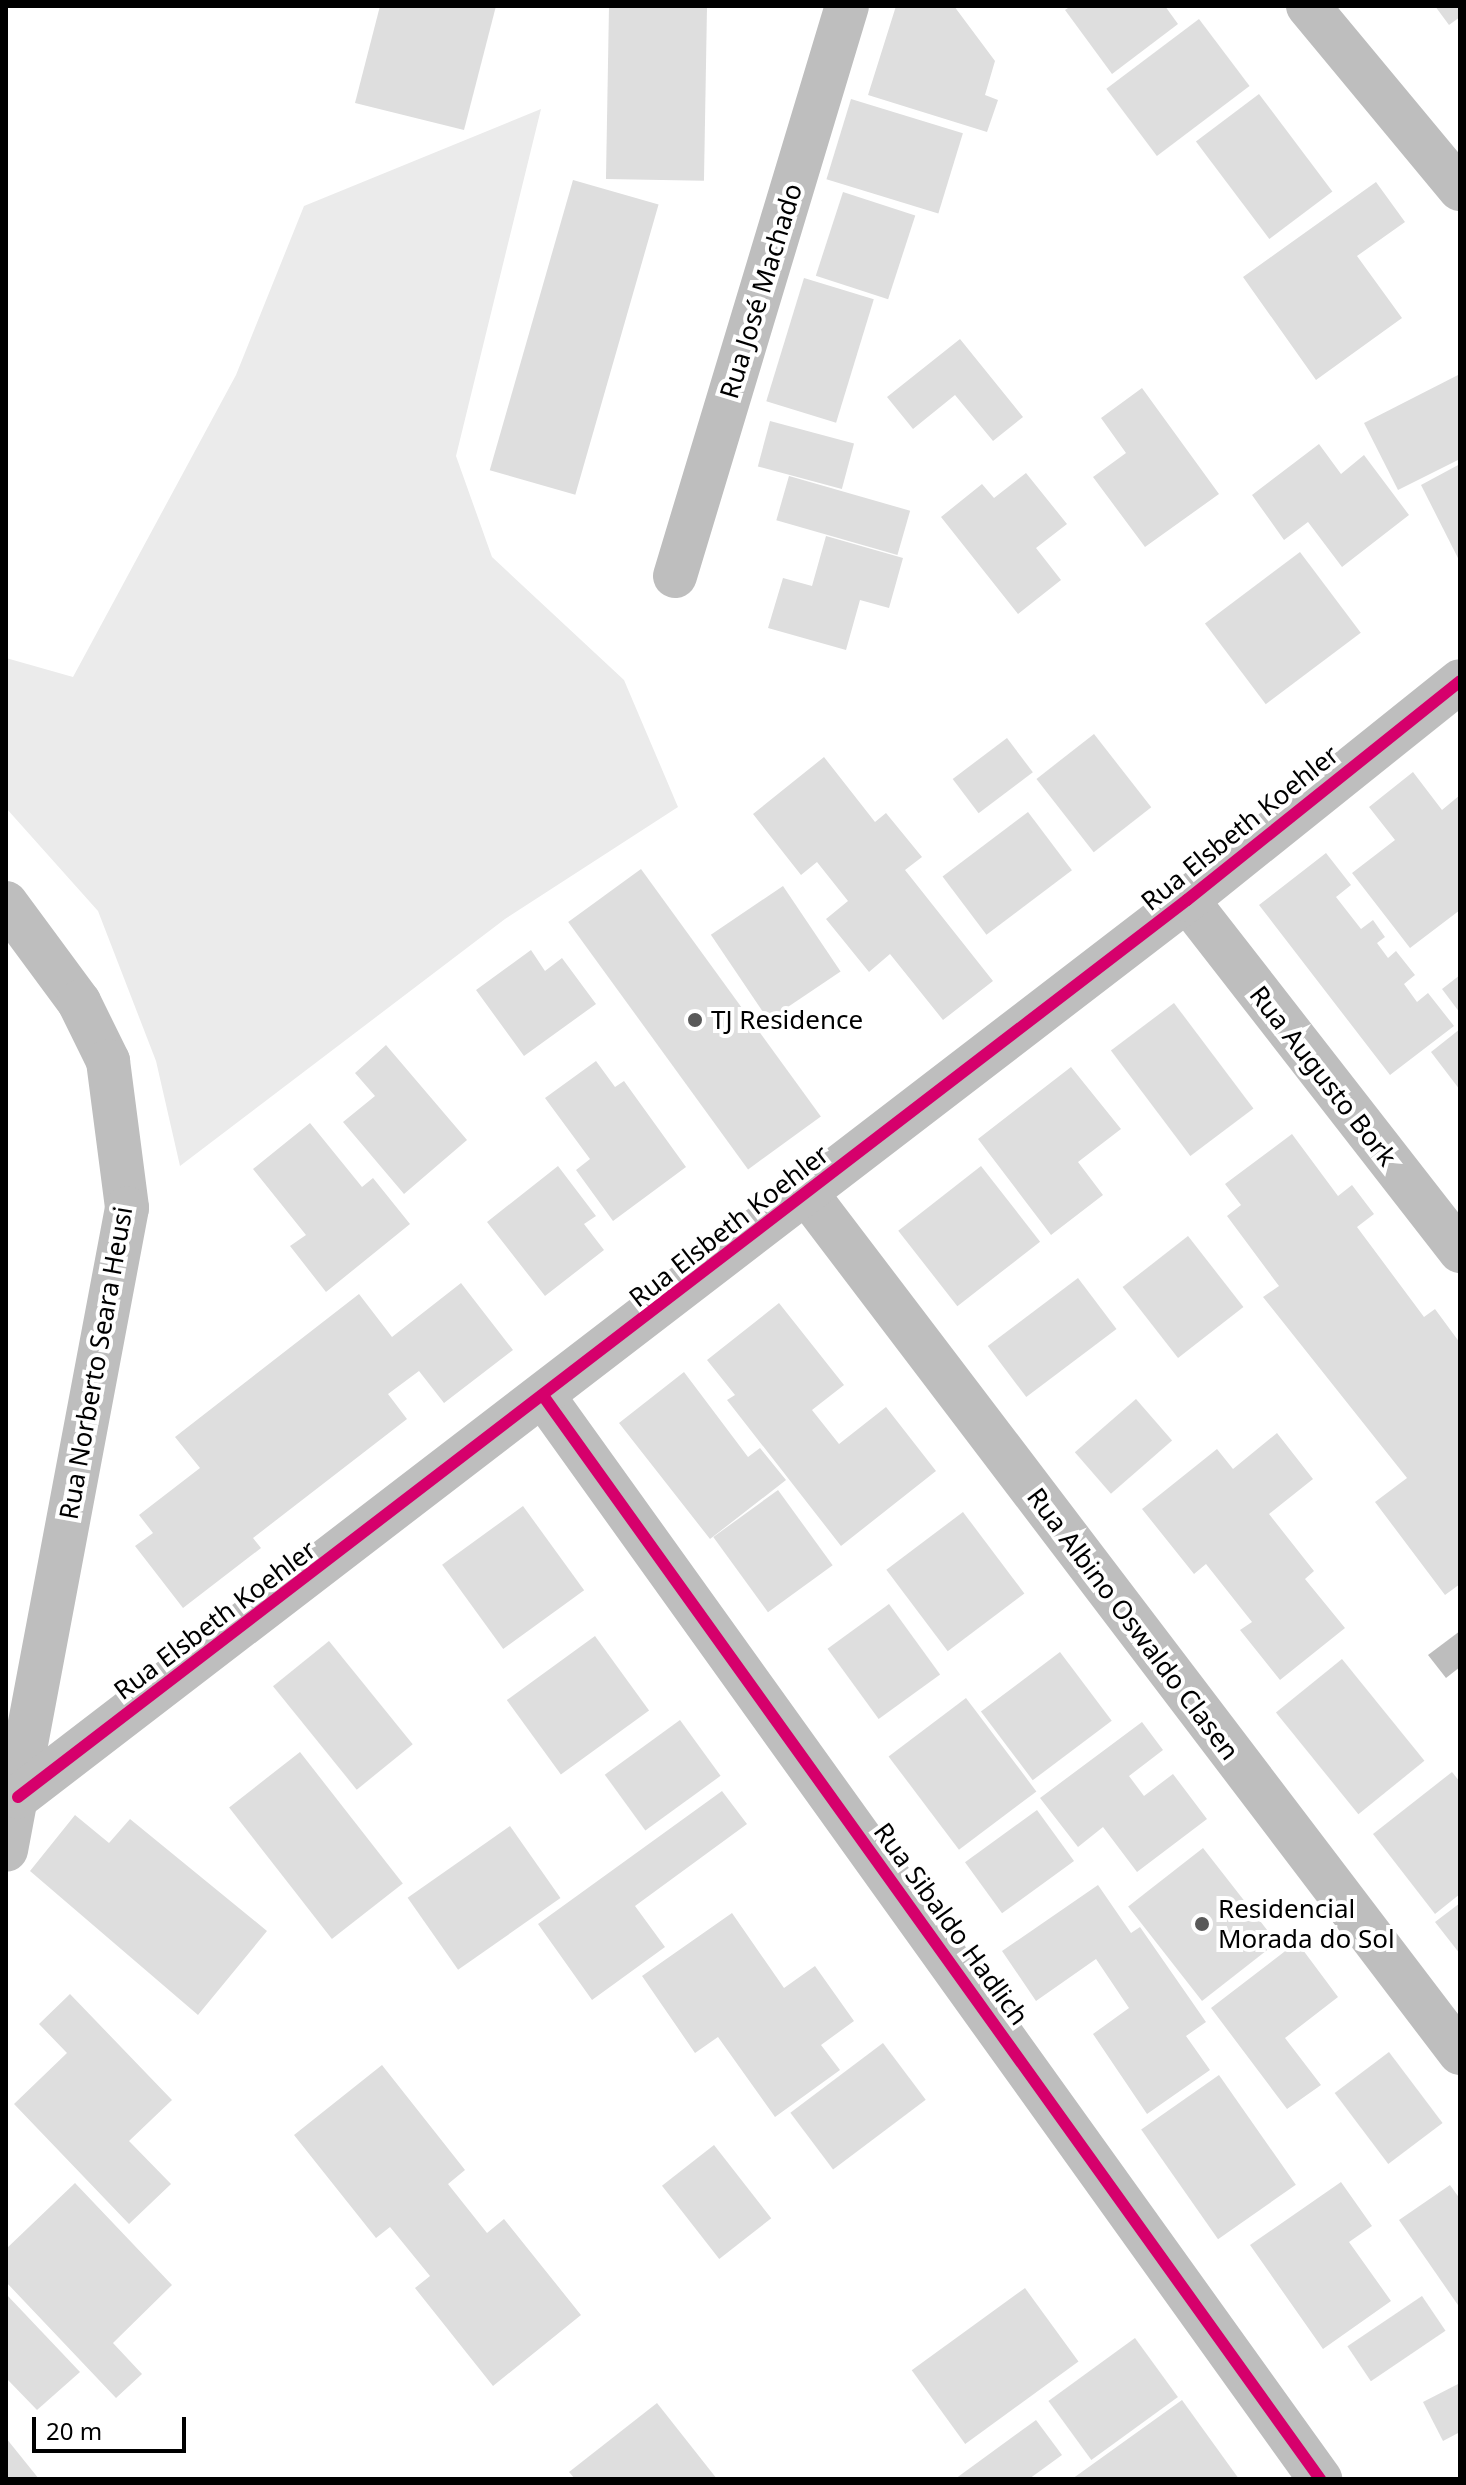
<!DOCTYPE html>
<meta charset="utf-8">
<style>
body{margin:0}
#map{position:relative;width:1466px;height:2485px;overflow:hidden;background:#fff;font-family:"Noto Sans",sans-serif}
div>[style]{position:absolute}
.green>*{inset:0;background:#ebebeb}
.water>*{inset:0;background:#bdbdbd}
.building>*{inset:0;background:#dedede;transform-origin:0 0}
.minor>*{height:44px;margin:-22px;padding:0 22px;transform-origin:22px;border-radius:22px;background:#bebebe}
.cycleway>*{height:12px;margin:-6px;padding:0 6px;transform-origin:6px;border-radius:6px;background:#d6006c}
.dots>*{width:22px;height:22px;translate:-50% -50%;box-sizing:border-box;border:4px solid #fff;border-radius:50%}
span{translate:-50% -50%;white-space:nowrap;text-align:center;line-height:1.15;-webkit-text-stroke:8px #fff;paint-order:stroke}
.street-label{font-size:26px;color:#000}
.poi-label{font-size:26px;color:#000}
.left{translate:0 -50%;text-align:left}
.frame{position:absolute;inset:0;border:8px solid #000;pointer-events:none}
.scale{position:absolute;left:32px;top:2417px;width:154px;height:36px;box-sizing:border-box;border:4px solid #000;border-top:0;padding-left:10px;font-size:24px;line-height:28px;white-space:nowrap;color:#000;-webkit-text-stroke:6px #fff;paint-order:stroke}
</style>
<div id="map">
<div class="green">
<i style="clip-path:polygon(541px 109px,456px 456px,492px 557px,624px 680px,678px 807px,505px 919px,180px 1166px,156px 1061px,98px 911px,6px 808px,6px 658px,73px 677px,236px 375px,304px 206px)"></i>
</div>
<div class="water">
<i style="clip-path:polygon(1460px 1631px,1460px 1667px,1446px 1678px,1428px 1655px)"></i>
</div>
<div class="building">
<i style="clip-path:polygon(380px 6px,496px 6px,464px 130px,355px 103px)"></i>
<i style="left:609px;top:6px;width:98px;height:173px;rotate:1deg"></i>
<i style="clip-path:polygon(896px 6px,954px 6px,995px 61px,985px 95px,998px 100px,987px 132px,868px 95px)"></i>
<i style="clip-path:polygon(1071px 6px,1165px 6px,1178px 24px,1112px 74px,1065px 10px)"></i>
<i style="clip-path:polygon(1435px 6px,1460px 6px,1460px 17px,1449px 25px)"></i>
<i style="left:1199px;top:19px;width:84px;height:116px;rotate:53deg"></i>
<i style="left:1259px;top:94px;width:122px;height:79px;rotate:53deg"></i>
<i style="left:851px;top:99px;width:117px;height:84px;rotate:17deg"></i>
<i style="left:573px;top:180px;width:89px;height:302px;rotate:16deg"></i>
<i style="clip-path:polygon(1376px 182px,1405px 222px,1357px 256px,1402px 318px,1316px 380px,1243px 277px)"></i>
<i style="left:843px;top:192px;width:76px;height:88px;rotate:18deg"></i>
<i style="left:804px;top:278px;width:73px;height:129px;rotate:17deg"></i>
<i style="clip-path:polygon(960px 339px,1023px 417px,993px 441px,955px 395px,913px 429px,887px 397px)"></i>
<i style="clip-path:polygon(1460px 374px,1460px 459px,1398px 490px,1364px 423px)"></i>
<i style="clip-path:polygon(1142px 388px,1219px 494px,1145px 547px,1093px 477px,1126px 453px,1101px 418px)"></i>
<i style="left:770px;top:421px;width:87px;height:47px;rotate:15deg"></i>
<i style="clip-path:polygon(1319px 444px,1341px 474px,1364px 455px,1409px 515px,1342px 567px,1308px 522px,1284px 540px,1252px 495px)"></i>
<i style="clip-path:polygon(1460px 464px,1460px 562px,1421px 485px)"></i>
<i style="clip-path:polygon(1026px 473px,1067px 524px,1036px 548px,1061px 580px,1018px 614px,941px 517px,982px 484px,994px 498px)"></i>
<i style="left:789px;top:476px;width:126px;height:46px;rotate:16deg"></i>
<i style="clip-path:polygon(826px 536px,903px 558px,889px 608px,860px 600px,846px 650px,768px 628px,783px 578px,812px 586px)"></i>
<i style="left:1300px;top:552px;width:101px;height:119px;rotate:53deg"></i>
<i style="left:1094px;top:734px;width:93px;height:73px;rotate:52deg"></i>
<i style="left:1007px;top:738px;width:43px;height:68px;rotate:53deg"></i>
<i style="clip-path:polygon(824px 757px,875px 822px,886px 813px,922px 857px,905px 870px,993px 981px,943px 1020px,890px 954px,869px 972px,826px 919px,848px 901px,817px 862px,801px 875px,753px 814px)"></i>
<i style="clip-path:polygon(1413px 772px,1442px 810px,1460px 795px,1460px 910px,1410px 948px,1352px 873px,1395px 840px,1369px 807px)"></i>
<i style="left:1028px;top:812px;width:73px;height:107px;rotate:53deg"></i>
<i style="clip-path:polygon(1326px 853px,1351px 885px,1336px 897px,1361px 929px,1373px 920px,1385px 937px,1377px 943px,1388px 958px,1396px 951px,1415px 975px,1404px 984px,1417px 1002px,1428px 993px,1454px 1026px,1390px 1075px,1259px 905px)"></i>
<i style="left:641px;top:869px;width:306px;height:90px;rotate:54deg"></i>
<i style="left:783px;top:886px;width:103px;height:87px;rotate:56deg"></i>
<i style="clip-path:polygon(531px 950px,545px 971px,562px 958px,596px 1004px,524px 1056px,476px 990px)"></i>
<i style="clip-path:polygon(1460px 975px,1460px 1013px,1442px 989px)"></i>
<i style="left:1174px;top:1003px;width:132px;height:79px;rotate:53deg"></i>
<i style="clip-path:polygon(1460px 1029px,1460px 1090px,1431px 1052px)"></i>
<i style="clip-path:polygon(386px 1045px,467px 1140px,404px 1194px,343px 1122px,375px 1096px,355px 1073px)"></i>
<i style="clip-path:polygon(596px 1061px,615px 1087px,624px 1081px,686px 1167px,613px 1221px,576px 1170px,590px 1159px,545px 1098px)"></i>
<i style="clip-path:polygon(1071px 1067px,1121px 1129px,1078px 1162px,1103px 1195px,1051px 1235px,978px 1139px)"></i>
<i style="clip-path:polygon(310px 1123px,362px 1187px,373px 1178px,410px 1224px,326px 1292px,290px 1246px,306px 1235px,253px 1169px)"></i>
<i style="clip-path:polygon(1292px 1134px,1338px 1196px,1352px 1185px,1374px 1214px,1357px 1227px,1424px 1317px,1435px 1309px,1460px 1343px,1460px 1584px,1445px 1595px,1375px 1502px,1407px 1478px,1263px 1297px,1279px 1286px,1227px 1216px,1241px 1205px,1225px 1184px)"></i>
<i style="clip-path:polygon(558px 1166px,596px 1216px,584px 1224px,604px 1250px,545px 1296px,487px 1222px)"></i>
<i style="left:981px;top:1166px;width:96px;height:105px;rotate:52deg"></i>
<i style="left:1188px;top:1236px;width:90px;height:83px;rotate:52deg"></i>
<i style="left:1078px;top:1278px;width:64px;height:113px;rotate:53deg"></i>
<i style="clip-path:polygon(461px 1283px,513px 1350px,444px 1403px,419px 1371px,388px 1394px,407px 1419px,253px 1538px,261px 1548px,183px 1608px,135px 1546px,153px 1533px,139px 1515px,200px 1468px,175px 1437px,359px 1294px,392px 1337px)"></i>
<i style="clip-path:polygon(779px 1303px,844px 1385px,812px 1410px,839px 1444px,886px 1407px,936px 1471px,841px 1546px,727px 1400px,735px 1395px,707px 1360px)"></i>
<i style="clip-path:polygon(684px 1372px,748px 1457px,760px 1448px,786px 1480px,710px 1539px,619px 1423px)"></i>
<i style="left:1136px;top:1399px;width:55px;height:81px;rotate:49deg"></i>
<i style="clip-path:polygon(1277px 1433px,1313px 1479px,1269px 1514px,1314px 1571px,1305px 1579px,1345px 1628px,1280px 1680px,1240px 1630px,1252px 1622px,1206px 1564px,1194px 1574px,1142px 1509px,1217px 1449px,1233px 1469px)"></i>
<i style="left:778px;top:1490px;width:93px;height:80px;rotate:54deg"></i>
<i style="left:523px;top:1506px;width:104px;height:100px;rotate:54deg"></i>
<i style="left:963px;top:1512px;width:102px;height:96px;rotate:53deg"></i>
<i style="left:889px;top:1604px;width:87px;height:76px;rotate:54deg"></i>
<i style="left:595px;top:1636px;width:92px;height:109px;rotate:54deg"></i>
<i style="left:329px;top:1641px;width:133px;height:72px;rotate:51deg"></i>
<i style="left:1060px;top:1652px;width:86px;height:99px;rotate:53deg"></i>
<i style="left:1342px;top:1659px;width:131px;height:85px;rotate:51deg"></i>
<i style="left:966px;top:1698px;width:117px;height:97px;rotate:53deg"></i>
<i style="left:680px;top:1720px;width:69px;height:93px;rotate:54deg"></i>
<i style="clip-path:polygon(1142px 1722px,1163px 1750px,1129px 1776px,1144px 1796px,1173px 1774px,1207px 1819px,1137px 1872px,1103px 1827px,1078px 1847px,1040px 1798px)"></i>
<i style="left:300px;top:1752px;width:167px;height:90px;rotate:52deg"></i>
<i style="clip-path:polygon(1452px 1772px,1460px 1782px,1460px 1894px,1435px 1914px,1373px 1834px)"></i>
<i style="clip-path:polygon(722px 1791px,747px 1824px,635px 1906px,665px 1947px,592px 2000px,538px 1924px)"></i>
<i style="left:1037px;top:1810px;width:63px;height:89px;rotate:54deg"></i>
<i style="clip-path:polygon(75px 1815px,109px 1843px,130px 1819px,267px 1931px,198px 2015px,30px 1871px)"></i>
<i style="left:510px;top:1826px;width:88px;height:125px;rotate:55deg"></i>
<i style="left:1203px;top:1848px;width:120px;height:95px;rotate:52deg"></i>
<i style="clip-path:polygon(1098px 1885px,1131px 1933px,1140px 1927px,1206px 2022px,1186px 2036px,1210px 2070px,1147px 2114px,1093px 2034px,1129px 2008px,1096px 1959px,1036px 2001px,1002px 1951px)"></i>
<i style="clip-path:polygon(1460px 1903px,1460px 1954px,1435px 1922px)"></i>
<i style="clip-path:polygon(732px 1913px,784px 1988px,815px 1966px,854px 2021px,821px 2045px,840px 2070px,775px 2117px,718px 2037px,695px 2053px,642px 1976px)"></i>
<i style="clip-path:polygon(1297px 1942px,1338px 1997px,1285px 2038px,1321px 2085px,1287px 2109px,1211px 2008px)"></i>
<i style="clip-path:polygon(70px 1994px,172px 2100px,129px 2141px,171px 2184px,129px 2224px,14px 2104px,67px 2053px,39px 2024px)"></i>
<i style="left:883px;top:2043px;width:71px;height:116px;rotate:53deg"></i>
<i style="left:1389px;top:2052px;width:89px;height:68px;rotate:53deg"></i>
<i style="clip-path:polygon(382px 2065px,465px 2170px,448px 2184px,487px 2233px,504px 2219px,581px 2315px,493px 2386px,415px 2288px,430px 2276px,390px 2227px,376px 2238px,294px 2135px)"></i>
<i style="left:1219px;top:2075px;width:134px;height:95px;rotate:55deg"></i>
<i style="left:714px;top:2145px;width:93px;height:66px;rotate:52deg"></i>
<i style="clip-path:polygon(1341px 2182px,1372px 2226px,1349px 2242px,1391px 2301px,1323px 2349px,1250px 2245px)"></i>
<i style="clip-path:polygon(75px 2183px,172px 2285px,113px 2343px,142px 2374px,116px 2398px,6px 2282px,6px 2249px)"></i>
<i style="clip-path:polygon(1450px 2185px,1460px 2199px,1460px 2308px,1399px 2220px)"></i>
<i style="left:1025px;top:2288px;width:91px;height:140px;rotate:54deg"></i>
<i style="clip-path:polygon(6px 2294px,80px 2372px,37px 2410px,6px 2378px)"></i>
<i style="left:1422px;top:2296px;width:42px;height:90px;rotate:56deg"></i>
<i style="left:1135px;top:2338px;width:73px;height:107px;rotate:54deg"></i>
<i style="clip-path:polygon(1460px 2383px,1460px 2432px,1443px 2441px,1423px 2402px)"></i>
<i style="clip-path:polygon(1182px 2400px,1239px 2479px,1072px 2479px)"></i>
<i style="clip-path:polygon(657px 2403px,717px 2479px,575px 2479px,569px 2472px)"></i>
<i style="clip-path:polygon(1036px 2420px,1062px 2455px,1029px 2479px,955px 2479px)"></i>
<i style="clip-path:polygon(6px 2438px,39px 2479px,6px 2479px)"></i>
</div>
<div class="minor">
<i style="left:1308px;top:6px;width:238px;rotate:50.3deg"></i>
<i style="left:675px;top:576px;width:595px;rotate:-73.21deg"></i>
<i style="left:1187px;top:900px;width:445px;rotate:52.1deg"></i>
<i style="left:6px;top:903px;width:123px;rotate:53.6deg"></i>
<i style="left:79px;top:1002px;width:66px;rotate:63.8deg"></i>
<i style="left:108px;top:1061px;width:148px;rotate:82.6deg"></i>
<i style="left:127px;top:1208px;width:653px;rotate:100.67deg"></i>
<i style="left:807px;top:1194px;width:1079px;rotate:52.76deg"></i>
<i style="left:544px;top:1397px;width:1332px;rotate:54.35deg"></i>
<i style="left:18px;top:1797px;width:1473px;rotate:-37.5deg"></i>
<i style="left:1187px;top:900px;width:350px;rotate:-38.7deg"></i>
</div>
<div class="cycleway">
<i style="left:544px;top:1397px;width:1332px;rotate:54.35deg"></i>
<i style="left:18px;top:1797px;width:1473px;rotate:-37.5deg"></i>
<i style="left:1187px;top:900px;width:350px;rotate:-38.7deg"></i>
</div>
<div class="dots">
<i style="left:695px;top:1020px;background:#595959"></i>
<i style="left:1202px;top:1924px;background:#595959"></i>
</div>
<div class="street-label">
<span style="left:761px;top:291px;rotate:-73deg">Rua José Machado</span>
<span style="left:1240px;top:828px;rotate:-39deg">Rua Elsbeth Koehler</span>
<span style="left:1323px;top:1076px;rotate:52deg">Rua Augusto Bork</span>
<span style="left:729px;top:1226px;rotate:-38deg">Rua Elsbeth Koehler</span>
<span style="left:96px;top:1363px;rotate:-80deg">Rua Norberto Seara Heusi</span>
<span style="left:215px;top:1620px;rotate:-37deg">Rua Elsbeth Koehler</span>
<span style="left:1133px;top:1624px;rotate:53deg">Rua Albino Oswaldo Clasen</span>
<span style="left:951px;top:1924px;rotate:54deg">Rua Sibaldo Hadlich</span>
</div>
<div class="poi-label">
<span class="left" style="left:711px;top:1020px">TJ Residence</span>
<span class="left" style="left:1218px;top:1924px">Residencial<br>Morada do Sol</span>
</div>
<div class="frame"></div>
<div class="scale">20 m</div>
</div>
